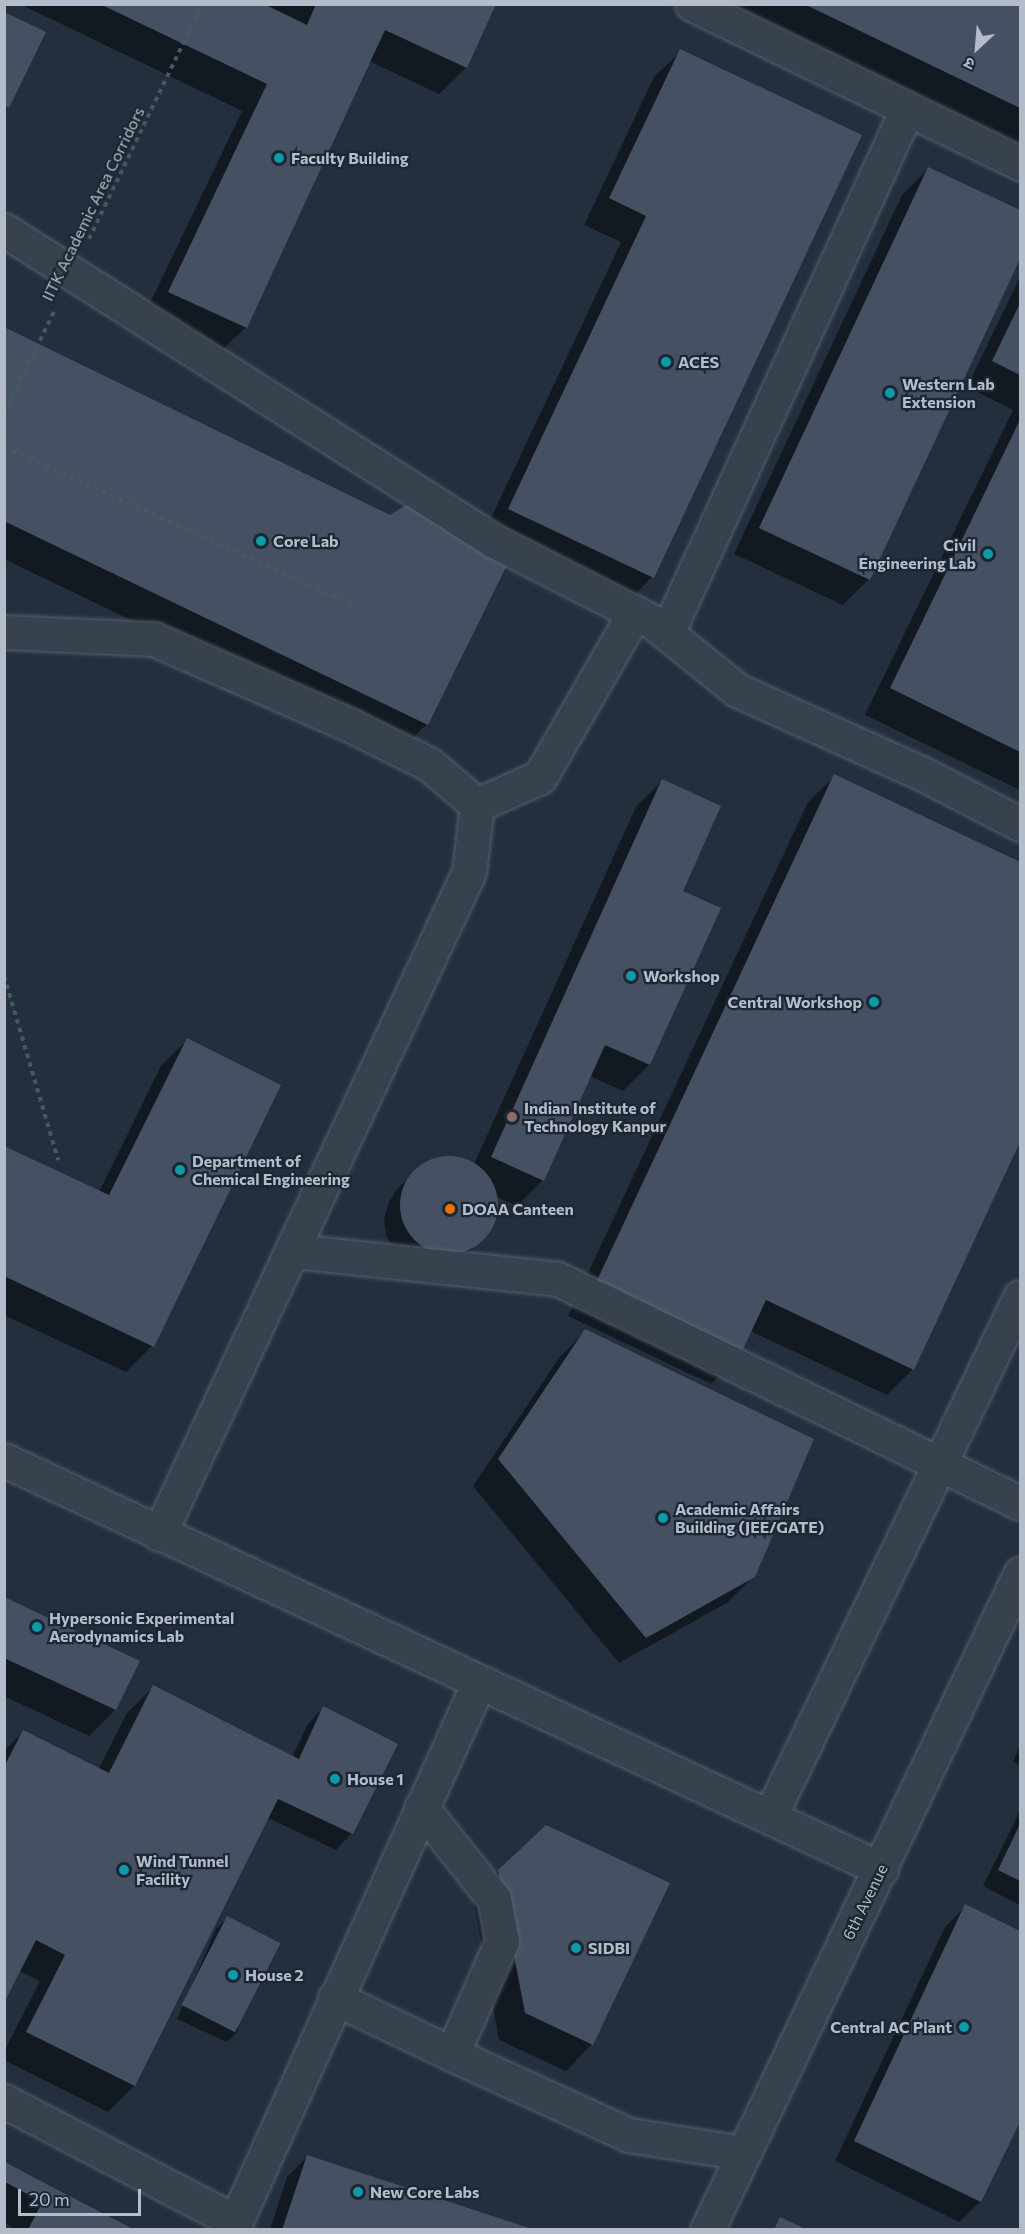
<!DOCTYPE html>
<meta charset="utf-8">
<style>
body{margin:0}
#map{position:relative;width:1025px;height:2234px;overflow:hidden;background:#242f3e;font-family:Commissioner,"Noto Sans Devanagari",sans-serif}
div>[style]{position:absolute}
.shadow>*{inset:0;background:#0007}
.building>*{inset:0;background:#455162;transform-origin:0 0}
.round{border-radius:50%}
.path>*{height:4px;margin-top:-2px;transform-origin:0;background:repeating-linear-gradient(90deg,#44595c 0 4.5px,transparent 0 9px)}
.roads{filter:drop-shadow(0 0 2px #565f6c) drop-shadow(0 0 2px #565f6c)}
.minor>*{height:33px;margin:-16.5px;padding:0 16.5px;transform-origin:16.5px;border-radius:16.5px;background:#38414e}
.dots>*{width:16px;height:16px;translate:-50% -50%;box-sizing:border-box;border:3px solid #1d2633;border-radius:50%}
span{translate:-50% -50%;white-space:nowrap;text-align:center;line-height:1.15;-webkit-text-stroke:4.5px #1d2633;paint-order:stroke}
.poi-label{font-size:16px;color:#b4bcc9;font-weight:700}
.left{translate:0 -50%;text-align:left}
.right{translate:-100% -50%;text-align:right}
.street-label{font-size:16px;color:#b4bcc9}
.frame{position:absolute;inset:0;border:6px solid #b4bcc9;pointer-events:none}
.north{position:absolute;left:947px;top:18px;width:60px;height:60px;-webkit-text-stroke:4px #1d2633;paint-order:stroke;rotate:206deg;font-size:16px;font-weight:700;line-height:24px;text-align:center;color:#b4bcc9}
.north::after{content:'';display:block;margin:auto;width:21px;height:27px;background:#b4bcc9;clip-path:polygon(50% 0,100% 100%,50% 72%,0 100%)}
.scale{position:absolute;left:18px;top:2189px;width:123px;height:27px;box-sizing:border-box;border:3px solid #b4bcc9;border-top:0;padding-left:8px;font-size:18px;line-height:21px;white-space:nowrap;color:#b4bcc9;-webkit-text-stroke:4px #1d2633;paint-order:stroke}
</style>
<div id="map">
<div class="shadow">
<i style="clip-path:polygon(20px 4px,495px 4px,466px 68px,439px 94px,369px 61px,246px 327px,219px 353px,143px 318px,242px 111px)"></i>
<i style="clip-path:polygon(723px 4px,1020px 4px,1020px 147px)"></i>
<i style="clip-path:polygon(681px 51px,652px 577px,626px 603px,483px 535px,621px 242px,584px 225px,654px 77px)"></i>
<i style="clip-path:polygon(928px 169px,1020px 212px,1020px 255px,869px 579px,843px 605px,734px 554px,902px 195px)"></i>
<i style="clip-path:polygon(1020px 277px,1020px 790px,865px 715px,1013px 410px,967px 387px)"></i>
<i style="clip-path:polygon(4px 329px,427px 724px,401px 750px,4px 559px)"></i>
<i style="clip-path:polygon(835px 776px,1020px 863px,1020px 1138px,913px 1369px,887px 1395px,750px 1331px,737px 1357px,711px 1384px,568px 1316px,808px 802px)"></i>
<i style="clip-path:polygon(662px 781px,681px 892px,719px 909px,649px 1065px,623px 1091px,590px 1076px,543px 1180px,517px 1206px,497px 1197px,497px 1216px,490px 1230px,463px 1259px,393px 1249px,386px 1235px,384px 1219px,388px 1204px,396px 1190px,426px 1163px,441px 1158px,457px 1158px,474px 1164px,636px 807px)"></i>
<i style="clip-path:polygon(187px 1040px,152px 1346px,126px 1372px,4px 1315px,4px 1148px,99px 1192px,161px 1066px)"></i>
<i style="clip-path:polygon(585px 1331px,754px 1576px,727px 1603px,619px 1663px,473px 1486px,559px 1358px)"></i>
<i style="clip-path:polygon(4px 1599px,115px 1710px,89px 1736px,4px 1696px)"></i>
<i style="clip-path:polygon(153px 1687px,292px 1757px,308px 1724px,324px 1707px,352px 1833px,336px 1850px,268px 1818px,134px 2086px,108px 2112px,4px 2060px,4px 2052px,40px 1981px,19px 1971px,4px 2000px,4px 1751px,23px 1732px,98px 1770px,127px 1713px)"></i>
<i style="clip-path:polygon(1020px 1746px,1020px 1766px,1013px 1762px)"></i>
<i style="clip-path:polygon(1020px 1811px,1020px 1905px,983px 1886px)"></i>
<i style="clip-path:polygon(499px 1871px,592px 2044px,566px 2071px,499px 2040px,473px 1898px)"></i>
<i style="clip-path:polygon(966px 1906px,1020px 1932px,1020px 2119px,980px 2202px,959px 2222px,835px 2161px,945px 1927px)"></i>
<i style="clip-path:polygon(227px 1918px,238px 2031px,227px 2042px,177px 2019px,216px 1929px)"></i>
<i style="clip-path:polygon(308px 2156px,529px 2230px,270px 2230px,287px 2177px)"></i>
<i style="clip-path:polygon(4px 2163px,132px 2230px,17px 2230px,4px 2222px)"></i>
</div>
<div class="building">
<i style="clip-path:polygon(100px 4px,264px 4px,307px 25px,316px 4px,496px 4px,467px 68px,385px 30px,247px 328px,168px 292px,267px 84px)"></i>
<i style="clip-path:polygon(804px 4px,1020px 4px,1020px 108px)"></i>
<i style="clip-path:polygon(4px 12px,46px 32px,9px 108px,4px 105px)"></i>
<i style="clip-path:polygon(680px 49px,862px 135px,654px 578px,508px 509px,646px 216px,609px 198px)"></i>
<i style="clip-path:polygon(928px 167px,1020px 210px,1020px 259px,870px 580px,759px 528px)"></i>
<i style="clip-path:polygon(1020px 303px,1020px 375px,992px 361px)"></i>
<i style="clip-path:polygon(4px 327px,390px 515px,411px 502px,509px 561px,428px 725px,4px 521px)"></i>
<i style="clip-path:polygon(1020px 420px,1020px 752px,890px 688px)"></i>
<i style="clip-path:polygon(834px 774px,1020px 862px,1020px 1142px,914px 1370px,766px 1300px,739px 1358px,593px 1289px)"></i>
<i style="clip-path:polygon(662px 779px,721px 806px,683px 891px,721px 908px,650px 1065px,605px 1045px,544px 1181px,491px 1157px)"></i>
<i style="clip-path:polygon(187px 1038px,281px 1085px,154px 1347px,4px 1276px,4px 1146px,109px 1195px)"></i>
<i class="round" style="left:400px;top:1156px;width:98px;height:98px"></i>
<i style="clip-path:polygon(585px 1329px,814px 1439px,755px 1577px,646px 1638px,498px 1459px)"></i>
<i style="clip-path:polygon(4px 1597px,140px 1661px,116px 1710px,4px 1658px)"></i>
<i style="clip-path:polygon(153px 1685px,299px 1759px,323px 1706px,398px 1744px,353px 1834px,278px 1799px,135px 2086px,26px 2032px,65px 1955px,36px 1940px,4px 2003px,4px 1767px,23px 1730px,109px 1773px)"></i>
<i style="clip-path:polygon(1020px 1824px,1020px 1881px,998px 1870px)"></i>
<i style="clip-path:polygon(546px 1825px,670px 1883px,593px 2045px,525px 2013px,498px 1870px)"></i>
<i style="clip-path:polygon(965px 1904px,1020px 1931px,1020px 2122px,981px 2202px,854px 2141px)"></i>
<i style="left:227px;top:1916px;width:60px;height:100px;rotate:27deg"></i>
<i style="clip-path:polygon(307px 2155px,532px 2229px,532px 2230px,282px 2230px)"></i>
<i style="clip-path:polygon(5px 2162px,50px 2186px,135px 2230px,28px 2230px,42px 2202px,5px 2182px)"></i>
<i style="clip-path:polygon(780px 2217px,808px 2230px,774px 2230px)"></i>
</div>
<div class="path">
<i style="left:89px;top:239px;width:261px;rotate:-64.3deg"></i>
<i style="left:4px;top:413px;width:117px;rotate:-63.7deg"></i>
<i style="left:4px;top:447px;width:382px;rotate:24.3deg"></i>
<i style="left:4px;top:976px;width:192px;rotate:73.6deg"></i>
</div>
<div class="roads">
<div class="minor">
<i style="left:692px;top:4px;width:365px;rotate:25.9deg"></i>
<i style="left:4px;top:230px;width:580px;rotate:32.4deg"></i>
<i style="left:494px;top:541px;width:178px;rotate:27deg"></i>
<i style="left:653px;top:622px;width:108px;rotate:39deg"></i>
<i style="left:737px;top:690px;width:204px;rotate:24.3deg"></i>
<i style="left:923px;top:774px;width:109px;rotate:27.3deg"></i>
<i style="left:4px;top:632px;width:150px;rotate:2.7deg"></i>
<i style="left:154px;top:639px;width:219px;rotate:23.7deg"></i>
<i style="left:354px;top:727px;width:84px;rotate:26.3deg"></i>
<i style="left:429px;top:764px;width:63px;rotate:40.5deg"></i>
<i style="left:477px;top:805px;width:67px;rotate:96.8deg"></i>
<i style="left:469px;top:872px;width:731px;rotate:115.09deg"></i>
<i style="left:667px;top:633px;width:576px;rotate:-65.39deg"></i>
<i style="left:477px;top:805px;width:69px;rotate:-24deg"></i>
<i style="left:540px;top:777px;width:190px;rotate:-60.1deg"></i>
<i style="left:293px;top:1251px;width:266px;rotate:6deg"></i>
<i style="left:558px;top:1279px;width:513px;rotate:25.87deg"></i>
<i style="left:4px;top:1460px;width:968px;rotate:25deg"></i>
<i style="left:770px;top:1816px;width:576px;rotate:-64.28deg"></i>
<i style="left:335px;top:1998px;width:130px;rotate:25.6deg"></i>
<i style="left:452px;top:2054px;width:124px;rotate:-66.1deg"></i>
<i style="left:502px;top:1941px;width:43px;rotate:-100.8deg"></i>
<i style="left:494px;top:1899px;width:117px;rotate:-128.4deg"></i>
<i style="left:452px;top:2054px;width:195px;rotate:24.6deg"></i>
<i style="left:629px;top:2135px;width:115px;rotate:9deg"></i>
<i style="left:4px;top:2101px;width:262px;rotate:27.5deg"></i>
<i style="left:232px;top:2230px;width:601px;rotate:-65.74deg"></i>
<i style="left:707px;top:2230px;width:727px;rotate:-64.49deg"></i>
</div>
</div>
<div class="dots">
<i style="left:279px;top:158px;background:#0f9aa8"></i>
<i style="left:666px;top:362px;background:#0f9aa8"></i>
<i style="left:890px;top:393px;background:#0f9aa8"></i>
<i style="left:261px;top:541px;background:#0f9aa8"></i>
<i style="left:988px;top:554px;background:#0f9aa8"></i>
<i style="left:631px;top:976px;background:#0f9aa8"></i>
<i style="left:874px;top:1002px;background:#0f9aa8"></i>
<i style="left:512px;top:1117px;background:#8d6e63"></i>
<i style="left:180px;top:1170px;background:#0f9aa8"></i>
<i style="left:450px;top:1209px;background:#e8710a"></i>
<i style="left:663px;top:1518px;background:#0f9aa8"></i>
<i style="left:37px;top:1627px;background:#0f9aa8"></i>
<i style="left:335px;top:1779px;background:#0f9aa8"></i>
<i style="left:124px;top:1870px;background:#0f9aa8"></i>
<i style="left:576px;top:1948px;background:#0f9aa8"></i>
<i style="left:233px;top:1975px;background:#0f9aa8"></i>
<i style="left:964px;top:2027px;background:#0f9aa8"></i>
<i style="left:358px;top:2192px;background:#0f9aa8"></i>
</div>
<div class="poi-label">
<span class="left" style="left:291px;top:158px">Faculty Building</span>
<span class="left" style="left:678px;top:362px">ACES</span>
<span class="left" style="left:902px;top:393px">Western Lab<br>Extension</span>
<span class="left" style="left:273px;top:541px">Core Lab</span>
<span class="right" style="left:976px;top:554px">Civil<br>Engineering Lab</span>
<span class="left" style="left:643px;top:976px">Workshop</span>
<span class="right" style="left:862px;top:1002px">Central Workshop</span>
<span class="left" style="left:524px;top:1117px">Indian Institute of<br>Technology Kanpur</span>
<span class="left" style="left:192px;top:1170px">Department of<br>Chemical Engineering</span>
<span class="left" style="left:462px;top:1209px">DOAA Canteen</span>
<span class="left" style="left:675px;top:1518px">Academic Affairs<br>Building (JEE/GATE)</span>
<span class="left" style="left:49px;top:1627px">Hypersonic Experimental<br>Aerodynamics Lab</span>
<span class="left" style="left:347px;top:1779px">House 1</span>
<span class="left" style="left:136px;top:1870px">Wind Tunnel<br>Facility</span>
<span class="left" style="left:588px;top:1948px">SIDBI</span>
<span class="left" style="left:245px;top:1975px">House 2</span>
<span class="right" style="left:952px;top:2027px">Central AC Plant</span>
<span class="left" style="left:370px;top:2192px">New Core Labs</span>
</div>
<div class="street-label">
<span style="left:93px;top:204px;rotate:-64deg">IITK Academic Area Corridors</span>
<span style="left:865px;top:1902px;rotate:-64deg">6th Avenue</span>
</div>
<div class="frame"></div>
<div class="north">उ</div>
<div class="scale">20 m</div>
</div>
